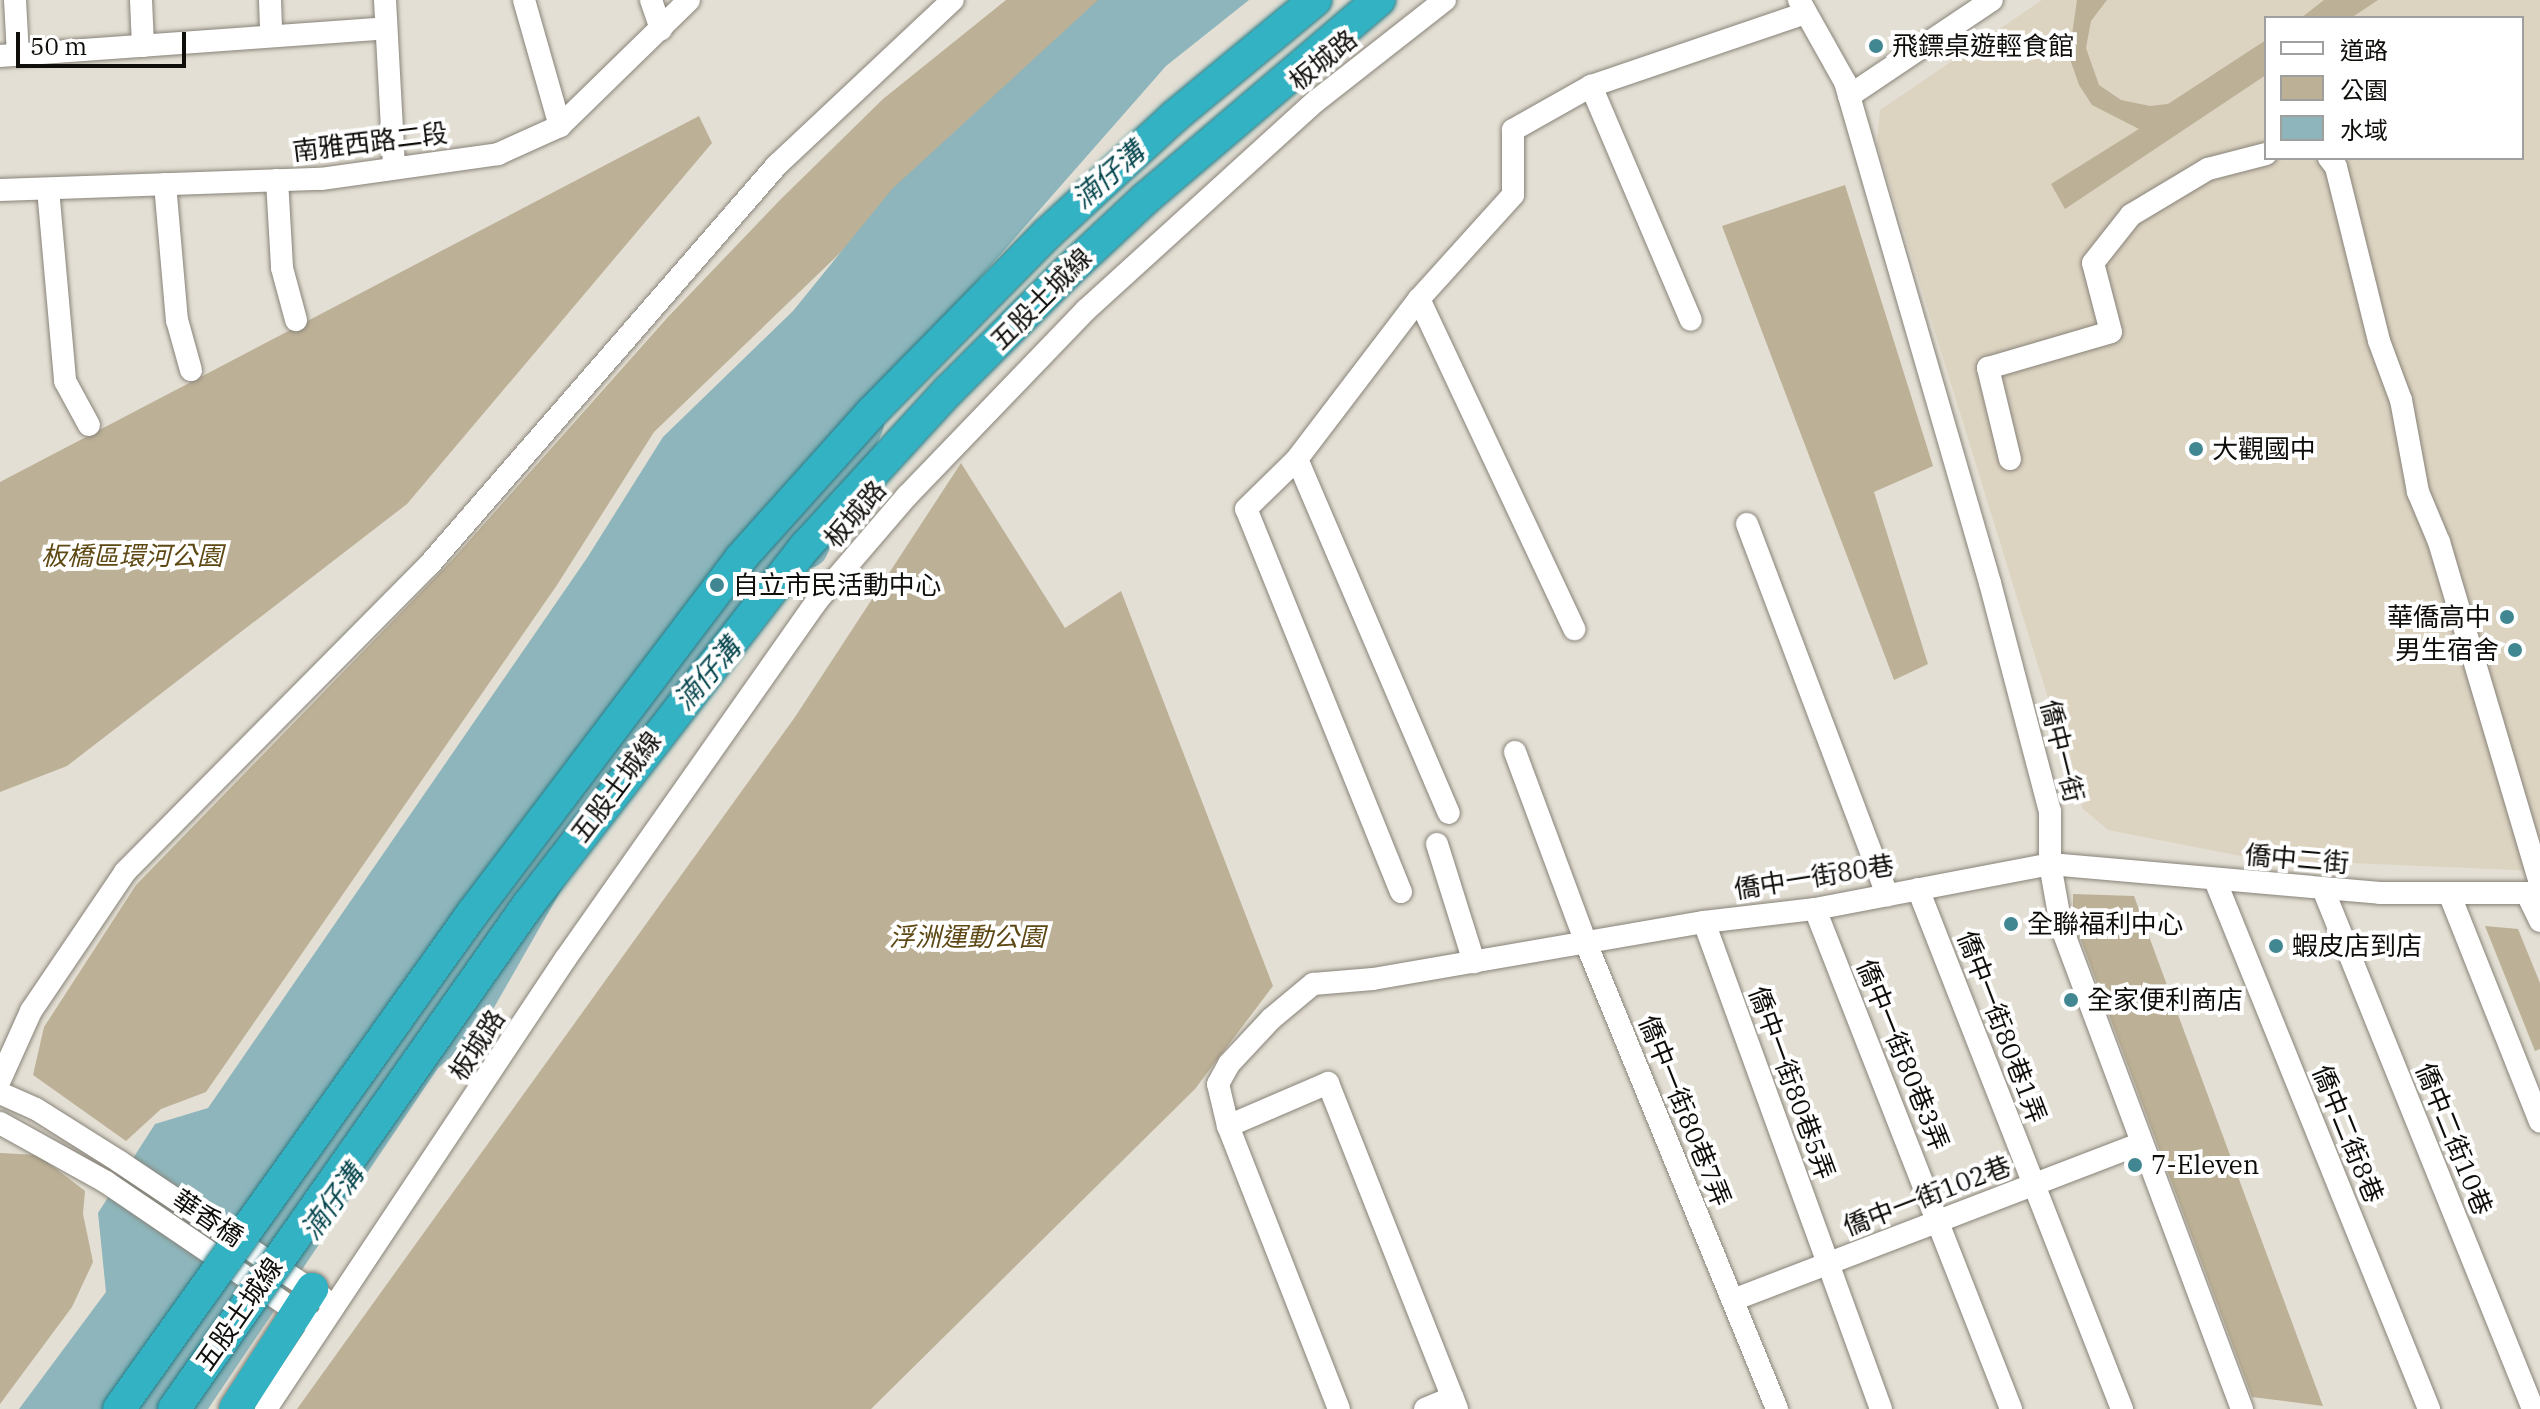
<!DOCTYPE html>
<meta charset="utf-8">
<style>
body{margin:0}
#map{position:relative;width:2540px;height:1409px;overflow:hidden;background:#e4dfd4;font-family:"IBM Plex Serif","Noto Sans TC",serif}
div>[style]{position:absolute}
.built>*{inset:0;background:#dcd3c1}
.green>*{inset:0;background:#bcb096}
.water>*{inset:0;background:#8db5bb}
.river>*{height:40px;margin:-20px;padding:0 20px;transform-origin:20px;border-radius:20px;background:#8db5bb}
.roads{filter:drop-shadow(0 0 2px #888379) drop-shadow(0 0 2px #888379)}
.minor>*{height:22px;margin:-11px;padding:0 11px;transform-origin:11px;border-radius:11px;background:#fff}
.highway>*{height:32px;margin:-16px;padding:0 16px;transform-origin:16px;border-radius:16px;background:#32b2c3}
.bridges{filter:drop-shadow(0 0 2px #267983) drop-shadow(0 0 2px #267983)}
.highway-bridge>*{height:32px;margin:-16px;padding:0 16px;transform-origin:16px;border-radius:16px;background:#32b2c3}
.dots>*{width:22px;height:22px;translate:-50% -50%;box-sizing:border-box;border:4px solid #fff;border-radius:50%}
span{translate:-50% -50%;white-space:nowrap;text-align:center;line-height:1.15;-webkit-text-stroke:8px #fff;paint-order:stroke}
.poi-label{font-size:26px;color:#100e0b}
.left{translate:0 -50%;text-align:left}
.right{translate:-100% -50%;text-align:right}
.street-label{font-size:26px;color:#100e0b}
.park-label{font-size:26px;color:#5e4813;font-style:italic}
.water-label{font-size:28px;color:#04454c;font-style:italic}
.legend{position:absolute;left:2264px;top:16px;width:260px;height:144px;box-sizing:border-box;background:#fff;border:2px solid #9f9f9d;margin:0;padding:10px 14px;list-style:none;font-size:24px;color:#100e0b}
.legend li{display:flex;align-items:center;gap:16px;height:40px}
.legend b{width:40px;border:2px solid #9f9f9d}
.scale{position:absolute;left:16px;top:32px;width:170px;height:36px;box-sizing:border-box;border:4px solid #100e0b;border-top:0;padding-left:10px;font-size:24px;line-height:28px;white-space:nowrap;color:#100e0b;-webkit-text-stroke:6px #fff;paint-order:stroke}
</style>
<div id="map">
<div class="built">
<i style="clip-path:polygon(evenodd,2042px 0,2540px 0,2540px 871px,2256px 859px,2108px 830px,2082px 808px,1877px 144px,1880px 110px,2042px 0,2266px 18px,2522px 18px,2522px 158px,2266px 158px,2266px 18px)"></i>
</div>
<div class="green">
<i style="clip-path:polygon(1006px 0,1119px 0,945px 152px,654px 432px,557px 585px,206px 1092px,161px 1109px,126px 1141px,33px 1075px,44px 1027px,136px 885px,453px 559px,668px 317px,780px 200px,883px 99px)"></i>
<i style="clip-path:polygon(2077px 0,2107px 0,2091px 21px,2086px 48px,2099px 85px,2121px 100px,2150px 106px,2168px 104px,2266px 40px,2266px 75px,2065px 209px,2051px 184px,2139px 129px,2092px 105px,2079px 85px,2069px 56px)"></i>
<i style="clip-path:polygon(2324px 0,2378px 0,2351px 18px,2301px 18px)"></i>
<i style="clip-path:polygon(699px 116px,712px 143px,407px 504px,67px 766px,0 792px,0 482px)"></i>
<i style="clip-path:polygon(1845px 185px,1933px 466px,1874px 492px,1928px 664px,1894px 680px,1722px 226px)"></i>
<i style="clip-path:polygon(961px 463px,1065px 628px,1121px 591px,1273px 986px,1195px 1089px,871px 1409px,297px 1409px,795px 717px)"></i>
<i style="clip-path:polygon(2073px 894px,2134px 896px,2323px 1406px,2252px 1397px,2073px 919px)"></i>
<i style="clip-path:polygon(2485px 926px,2518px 929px,2540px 983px,2540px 1049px,2535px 1051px)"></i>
<i style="clip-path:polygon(0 1153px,38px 1155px,85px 1191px,83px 1214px,93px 1262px,72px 1307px,0 1404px)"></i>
</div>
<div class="water">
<i style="clip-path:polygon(1098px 0,1249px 0,1166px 66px,899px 370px,796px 541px,587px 845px,480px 1032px,438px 1068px,208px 1409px,19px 1409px,106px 1292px,98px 1213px,155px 1124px,208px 1108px,587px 558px,663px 437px,793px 311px,892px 189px)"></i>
</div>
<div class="river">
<i style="left:808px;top:548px;width:136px;rotate:-65.7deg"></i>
</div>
<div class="roads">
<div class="minor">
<i style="left:15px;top:0;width:55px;rotate:86.9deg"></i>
<i style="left:141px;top:0;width:46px;rotate:87.5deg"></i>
<i style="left:270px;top:0;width:36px;rotate:88deg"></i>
<i style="left:385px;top:0;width:168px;rotate:86.9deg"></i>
<i style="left:524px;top:0;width:131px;rotate:74.1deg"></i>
<i style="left:651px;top:0;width:31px;rotate:71deg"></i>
<i style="left:1799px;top:0;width:94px;rotate:60.7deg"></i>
<i style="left:1845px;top:82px;width:522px;rotate:73.86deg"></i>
<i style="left:1990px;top:583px;width:236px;rotate:75.3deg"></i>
<i style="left:2050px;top:811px;width:53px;rotate:90deg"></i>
<i style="left:2050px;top:864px;width:63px;rotate:79.9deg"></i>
<i style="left:2061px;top:926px;width:516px;rotate:69.46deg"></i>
<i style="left:0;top:56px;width:387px;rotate:-4.1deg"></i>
<i style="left:1591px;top:86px;width:254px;rotate:66.9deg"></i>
<i style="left:1849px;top:96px;width:172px;rotate:-33.9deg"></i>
<i style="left:2329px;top:158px;width:11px;rotate:52deg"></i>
<i style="left:2336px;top:167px;width:179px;rotate:76.1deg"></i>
<i style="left:2379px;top:341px;width:63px;rotate:69.6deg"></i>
<i style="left:2401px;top:400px;width:94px;rotate:79.5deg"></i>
<i style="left:2418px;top:492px;width:54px;rotate:67.2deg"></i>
<i style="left:2439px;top:542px;width:357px;rotate:73.5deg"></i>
<i style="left:277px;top:180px;width:88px;rotate:86.7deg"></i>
<i style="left:282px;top:268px;width:54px;rotate:74.9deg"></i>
<i style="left:165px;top:184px;width:137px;rotate:85deg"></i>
<i style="left:177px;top:320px;width:52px;rotate:74.4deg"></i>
<i style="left:48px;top:189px;width:193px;rotate:84.9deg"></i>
<i style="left:65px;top:381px;width:50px;rotate:61.4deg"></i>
<i style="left:0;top:190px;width:321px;rotate:-2deg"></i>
<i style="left:321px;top:179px;width:179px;rotate:-8deg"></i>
<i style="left:498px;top:154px;width:68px;rotate:-24.3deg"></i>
<i style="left:560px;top:126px;width:180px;rotate:-44.3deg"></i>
<i style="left:1419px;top:299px;width:365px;rotate:64.8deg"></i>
<i style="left:1297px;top:459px;width:385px;rotate:66.8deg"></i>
<i style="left:2010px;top:459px;width:94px;rotate:-103.6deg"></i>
<i style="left:1988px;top:368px;width:128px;rotate:-16.3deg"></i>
<i style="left:2111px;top:332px;width:71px;rotate:-104.6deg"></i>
<i style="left:2093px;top:263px;width:61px;rotate:-51.6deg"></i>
<i style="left:2131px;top:215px;width:90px;rotate:-30.9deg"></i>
<i style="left:2208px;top:169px;width:60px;rotate:-14.5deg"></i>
<i style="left:1747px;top:524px;width:397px;rotate:69.3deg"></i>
<i style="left:1515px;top:752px;width:204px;rotate:69.6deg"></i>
<i style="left:1586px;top:943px;width:504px;rotate:67.71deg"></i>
<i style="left:1437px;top:844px;width:124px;rotate:72.6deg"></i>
<i style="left:2215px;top:880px;width:571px;rotate:67.97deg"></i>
<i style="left:1918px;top:889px;width:559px;rotate:68.58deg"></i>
<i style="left:2323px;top:889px;width:561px;rotate:68.01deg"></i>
<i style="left:1401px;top:892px;width:413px;rotate:-112deg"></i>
<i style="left:1246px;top:509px;width:71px;rotate:-44.4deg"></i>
<i style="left:1297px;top:459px;width:201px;rotate:-52.7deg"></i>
<i style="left:1419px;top:299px;width:140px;rotate:-47.9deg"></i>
<i style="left:1513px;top:195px;width:65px;rotate:-90deg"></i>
<i style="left:1513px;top:130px;width:90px;rotate:-29.4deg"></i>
<i style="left:1591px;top:86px;width:226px;rotate:-18.8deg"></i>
<i style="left:2449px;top:893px;width:246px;rotate:68.3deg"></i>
<i style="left:2527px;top:894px;width:30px;rotate:64deg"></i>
<i style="left:1815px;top:909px;width:537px;rotate:68.59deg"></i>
<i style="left:1704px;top:922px;width:518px;rotate:70.03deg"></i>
<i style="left:0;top:1080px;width:76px;rotate:-65.8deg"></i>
<i style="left:31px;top:1011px;width:168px;rotate:-55.9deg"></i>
<i style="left:125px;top:872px;width:432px;rotate:-45.3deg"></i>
<i style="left:429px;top:565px;width:530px;rotate:-48.98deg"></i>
<i style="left:777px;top:165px;width:241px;rotate:-43.2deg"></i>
<i style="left:0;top:1093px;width:39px;rotate:24deg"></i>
<i style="left:36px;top:1109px;width:99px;rotate:32.2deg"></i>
<i style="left:120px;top:1162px;width:244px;rotate:33.8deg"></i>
<i style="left:0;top:1123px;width:121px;rotate:29.1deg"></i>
<i style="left:106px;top:1182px;width:245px;rotate:34.2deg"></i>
<i style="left:1228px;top:1126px;width:109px;rotate:-23.3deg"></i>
<i style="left:1328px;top:1083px;width:351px;rotate:68.4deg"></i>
<i style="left:1733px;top:1300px;width:436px;rotate:-21deg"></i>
<i style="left:266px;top:1409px;width:542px;rotate:-56.37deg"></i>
<i style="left:566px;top:958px;width:435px;rotate:-54.9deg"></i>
<i style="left:816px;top:602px;width:140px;rotate:-49.4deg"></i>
<i style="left:907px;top:496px;width:258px;rotate:-46.1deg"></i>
<i style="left:1086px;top:310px;width:311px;rotate:-42.3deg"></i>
<i style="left:1316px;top:101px;width:164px;rotate:-38.1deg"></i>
<i style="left:1339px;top:1409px;width:304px;rotate:-111.4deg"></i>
<i style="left:1228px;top:1126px;width:43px;rotate:-103.4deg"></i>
<i style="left:1218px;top:1084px;width:23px;rotate:-61deg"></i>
<i style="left:1229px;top:1064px;width:62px;rotate:-47deg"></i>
<i style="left:1271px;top:1019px;width:55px;rotate:-39.8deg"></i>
<i style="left:1313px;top:984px;width:60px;rotate:-4.8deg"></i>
<i style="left:1373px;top:979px;width:336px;rotate:-9.8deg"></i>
<i style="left:1704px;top:922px;width:112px;rotate:-6.7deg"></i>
<i style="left:1815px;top:909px;width:239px;rotate:-10.8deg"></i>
<i style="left:2050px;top:864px;width:331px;rotate:5deg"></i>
<i style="left:2380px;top:893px;width:160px"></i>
<i style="left:1425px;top:1409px;width:30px;rotate:-23deg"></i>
</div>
<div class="highway">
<i style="left:235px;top:1409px;width:143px;rotate:-57.3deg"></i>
</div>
</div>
<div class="bridges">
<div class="highway-bridge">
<i style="left:119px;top:1409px;width:608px;rotate:-54.51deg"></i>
<i style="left:472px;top:914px;width:446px;rotate:-52.9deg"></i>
<i style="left:741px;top:558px;width:195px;rotate:-48.1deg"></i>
<i style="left:871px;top:413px;width:251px;rotate:-45.5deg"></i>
<i style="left:1047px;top:234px;width:174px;rotate:-42.7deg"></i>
<i style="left:1175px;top:116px;width:182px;rotate:-39.6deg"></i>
<i style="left:174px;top:1409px;width:616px;rotate:-54.92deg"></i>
<i style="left:528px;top:905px;width:453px;rotate:-52.3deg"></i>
<i style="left:805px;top:547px;width:213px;rotate:-47.5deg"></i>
<i style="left:949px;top:390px;width:165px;rotate:-45deg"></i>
<i style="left:1066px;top:273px;width:110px;rotate:-43.2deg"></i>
<i style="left:1146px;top:198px;width:306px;rotate:-40.4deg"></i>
</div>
</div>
<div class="dots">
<i style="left:1876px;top:46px;background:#418792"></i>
<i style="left:2196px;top:449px;background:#418792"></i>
<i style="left:717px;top:585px;background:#418792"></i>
<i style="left:2507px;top:617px;background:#418792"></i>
<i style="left:2515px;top:650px;background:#418792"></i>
<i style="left:2011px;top:924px;background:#418792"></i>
<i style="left:2276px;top:946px;background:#418792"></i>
<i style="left:2071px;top:1000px;background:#418792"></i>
<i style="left:2135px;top:1165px;background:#418792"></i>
</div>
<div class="poi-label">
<span class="left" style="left:1892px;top:46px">飛鏢桌遊輕食館</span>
<span class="left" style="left:2212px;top:449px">大觀國中</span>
<span class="left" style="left:733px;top:585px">自立市民活動中心</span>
<span class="right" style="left:2491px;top:617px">華僑高中</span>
<span class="right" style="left:2499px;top:650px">男生宿舍</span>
<span class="left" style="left:2027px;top:924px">全聯福利中心</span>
<span class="left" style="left:2292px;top:946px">蝦皮店到店</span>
<span class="left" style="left:2087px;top:1000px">全家便利商店</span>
<span class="left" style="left:2151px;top:1165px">7-Eleven</span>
</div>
<div class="street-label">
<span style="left:1323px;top:60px;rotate:-39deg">板城路</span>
<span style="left:370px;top:142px;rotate:-7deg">南雅西路二段</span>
<span style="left:1041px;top:299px;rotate:-45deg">五股土城線</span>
<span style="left:855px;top:514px;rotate:-49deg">板城路</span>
<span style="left:2062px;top:751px;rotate:76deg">僑中一街</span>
<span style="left:616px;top:787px;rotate:-53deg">五股土城線</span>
<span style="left:2297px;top:859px;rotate:5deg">僑中二街</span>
<span style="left:1814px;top:877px;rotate:-9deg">僑中一街80巷</span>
<span style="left:2002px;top:1027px;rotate:69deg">僑中一街80巷1弄</span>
<span style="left:477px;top:1045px;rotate:-57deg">板城路</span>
<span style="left:1903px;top:1055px;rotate:68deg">僑中一街80巷3弄</span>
<span style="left:1792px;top:1083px;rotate:70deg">僑中一街80巷5弄</span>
<span style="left:1685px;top:1111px;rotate:68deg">僑中一街80巷7弄</span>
<span style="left:2348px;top:1134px;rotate:68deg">僑中二街8巷</span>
<span style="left:2454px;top:1139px;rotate:68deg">僑中二街10巷</span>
<span style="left:1927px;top:1196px;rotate:-21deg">僑中一街102巷</span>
<span style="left:208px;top:1218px;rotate:34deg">華香橋</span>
<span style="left:239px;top:1314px;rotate:-55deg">五股土城線</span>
</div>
<div class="park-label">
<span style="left:132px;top:556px">板橋區環河公園</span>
<span style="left:967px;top:937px">浮洲運動公園</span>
</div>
<div class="water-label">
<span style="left:1108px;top:175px;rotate:-41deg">湳仔溝</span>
<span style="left:707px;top:674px;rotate:-49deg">湳仔溝</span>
<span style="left:332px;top:1202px;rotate:-54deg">湳仔溝</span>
</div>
<ul class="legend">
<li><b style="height:10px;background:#fff"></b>道路</li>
<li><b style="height:22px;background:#bcb096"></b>公園</li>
<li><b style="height:22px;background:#8db5bb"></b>水域</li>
</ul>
<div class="scale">50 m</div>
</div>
